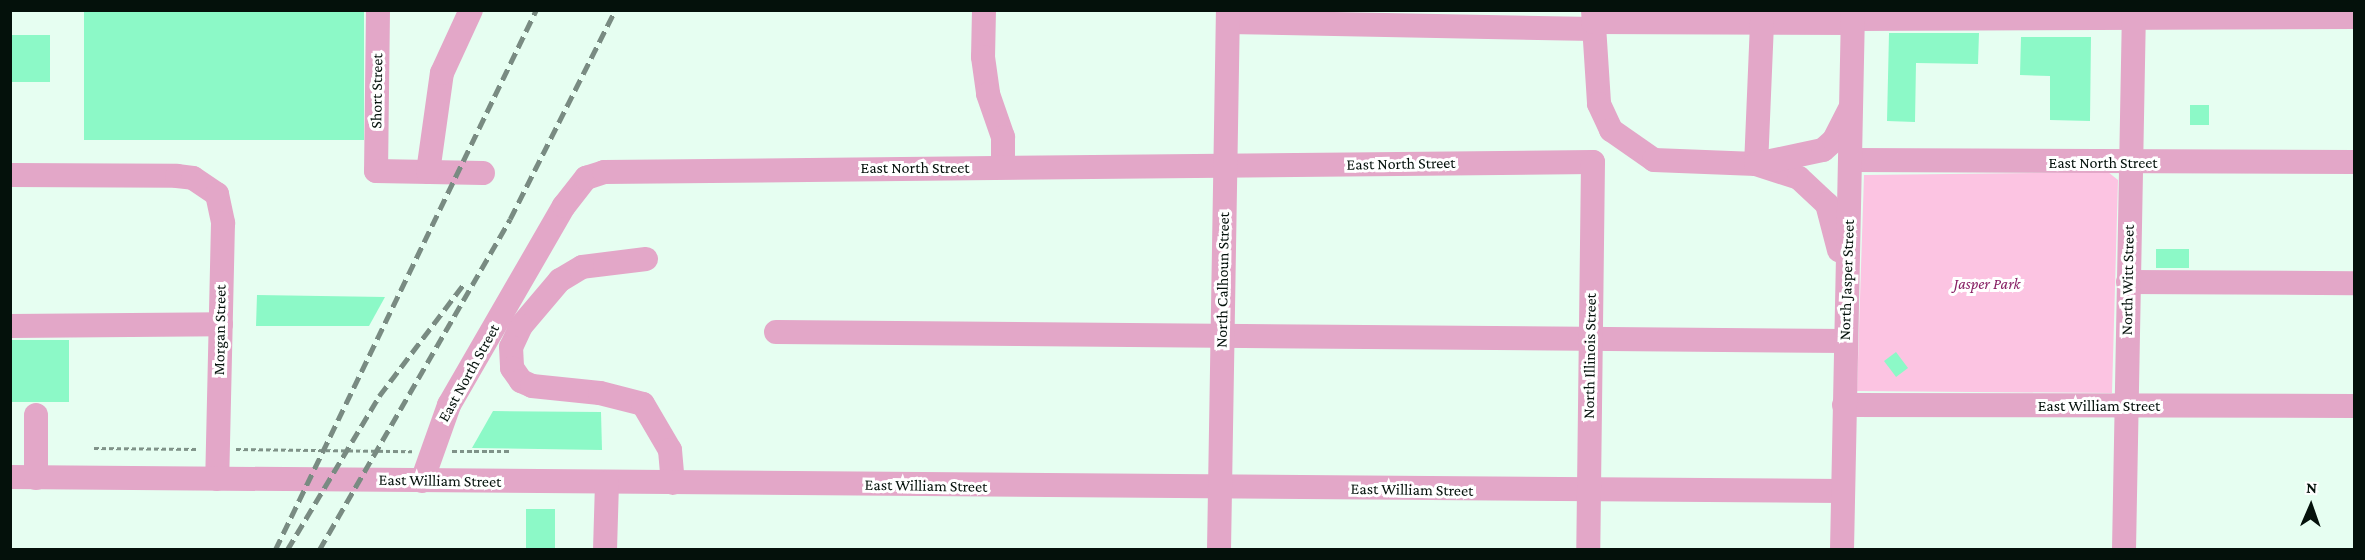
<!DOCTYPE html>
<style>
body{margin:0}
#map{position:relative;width:2365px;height:560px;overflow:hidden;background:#e6fef1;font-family:"Crimson Pro",serif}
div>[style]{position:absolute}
.green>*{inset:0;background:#fcc4e2}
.building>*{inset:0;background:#8cf9c7;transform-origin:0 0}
.path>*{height:3px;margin-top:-1.5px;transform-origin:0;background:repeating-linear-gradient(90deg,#7f9288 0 4.5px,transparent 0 7.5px)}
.minor>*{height:24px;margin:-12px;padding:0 12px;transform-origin:12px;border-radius:12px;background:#e3a7c8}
.rail>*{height:4.5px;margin-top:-2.25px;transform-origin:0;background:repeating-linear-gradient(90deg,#798b82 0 12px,transparent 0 18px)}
span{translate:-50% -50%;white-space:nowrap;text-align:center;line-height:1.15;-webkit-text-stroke:6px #fff;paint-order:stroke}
.street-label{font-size:16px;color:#04110b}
.park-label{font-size:16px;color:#882165;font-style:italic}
.frame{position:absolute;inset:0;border:12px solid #04110b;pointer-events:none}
.north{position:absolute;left:2281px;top:476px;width:60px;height:60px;-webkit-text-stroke:4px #fff;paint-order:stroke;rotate:2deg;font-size:16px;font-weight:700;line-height:24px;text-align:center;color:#04110b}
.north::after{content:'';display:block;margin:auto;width:21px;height:27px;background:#04110b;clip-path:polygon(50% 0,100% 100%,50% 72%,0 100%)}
</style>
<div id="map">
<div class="green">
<i style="clip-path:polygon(2108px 172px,2118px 180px,2112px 393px,1857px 391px,1864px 175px)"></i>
</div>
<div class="building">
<i style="left:84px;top:10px;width:280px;height:130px"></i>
<i style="clip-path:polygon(1889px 33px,1979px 33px,1978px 64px,1916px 63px,1915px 122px,1887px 121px)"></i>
<i style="left:50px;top:35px;width:47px;height:40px;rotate:90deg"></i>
<i style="clip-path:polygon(2021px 37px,2091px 37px,2090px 121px,2050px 120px,2050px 76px,2020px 75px)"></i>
<i style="left:2190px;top:105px;width:19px;height:20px"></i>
<i style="left:2156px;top:249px;width:33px;height:19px"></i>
<i style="clip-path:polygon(257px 295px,385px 297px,369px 326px,256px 326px)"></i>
<i style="left:10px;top:340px;width:59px;height:62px"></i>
<i style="left:1896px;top:352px;width:20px;height:15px;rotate:53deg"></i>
<i style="clip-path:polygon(493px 411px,601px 412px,602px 450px,472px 448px)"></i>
<i style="left:526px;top:509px;width:29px;height:40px"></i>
</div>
<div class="path">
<i style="left:94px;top:448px;width:105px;rotate:0.5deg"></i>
<i style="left:236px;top:449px;width:176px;rotate:0.7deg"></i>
<i style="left:452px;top:451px;width:58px"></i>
</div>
<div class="minor">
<i style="left:378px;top:10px;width:161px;rotate:90.7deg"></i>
<i style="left:376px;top:171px;width:107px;rotate:1.1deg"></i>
<i style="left:984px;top:10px;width:47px;rotate:91.2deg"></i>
<i style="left:983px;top:57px;width:37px;rotate:82deg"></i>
<i style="left:988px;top:94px;width:46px;rotate:70.8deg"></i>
<i style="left:1003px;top:137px;width:30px;rotate:90deg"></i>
<i style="left:1593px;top:10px;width:94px;rotate:86.3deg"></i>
<i style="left:1599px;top:104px;width:29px;rotate:65deg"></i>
<i style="left:1611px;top:130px;width:52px;rotate:34.9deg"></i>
<i style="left:1654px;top:160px;width:102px;rotate:2.2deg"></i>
<i style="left:1756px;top:164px;width:45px;rotate:18deg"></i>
<i style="left:1799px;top:178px;width:38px;rotate:43deg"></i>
<i style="left:1827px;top:204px;width:48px;rotate:75.4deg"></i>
<i style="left:1853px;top:19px;width:501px;rotate:-0.23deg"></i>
<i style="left:1228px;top:22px;width:366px;rotate:1.1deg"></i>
<i style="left:1593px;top:22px;width:260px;rotate:0.2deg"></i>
<i style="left:1762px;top:23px;width:141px;rotate:92.4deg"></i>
<i style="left:1756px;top:164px;width:68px;rotate:-11.8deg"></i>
<i style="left:1823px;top:150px;width:15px;rotate:-42deg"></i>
<i style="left:1834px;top:140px;width:36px;rotate:-63deg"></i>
<i style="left:1852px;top:160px;width:502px;rotate:0.23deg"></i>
<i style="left:428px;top:172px;width:100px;rotate:-82deg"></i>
<i style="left:442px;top:73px;width:69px;rotate:-65.3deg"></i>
<i style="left:10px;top:175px;width:167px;rotate:0.3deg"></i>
<i style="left:177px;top:176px;width:16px;rotate:7deg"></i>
<i style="left:193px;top:178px;width:29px;rotate:34deg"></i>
<i style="left:217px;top:194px;width:30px;rotate:78deg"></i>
<i style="left:223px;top:223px;width:256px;rotate:91.3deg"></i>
<i style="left:646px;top:259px;width:64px;rotate:172.9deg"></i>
<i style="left:582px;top:267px;width:26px;rotate:149deg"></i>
<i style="left:560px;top:280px;width:60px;rotate:130.3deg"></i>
<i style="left:521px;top:326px;width:23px;rotate:115deg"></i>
<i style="left:511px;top:347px;width:21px;rotate:87deg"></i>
<i style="left:512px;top:368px;width:16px;rotate:55deg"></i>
<i style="left:521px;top:381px;width:12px;rotate:24deg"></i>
<i style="left:532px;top:386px;width:68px;rotate:5.9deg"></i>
<i style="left:600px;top:393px;width:44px;rotate:14.3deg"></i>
<i style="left:643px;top:404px;width:53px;rotate:59.6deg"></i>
<i style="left:670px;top:450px;width:33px;rotate:85deg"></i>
<i style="left:2128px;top:282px;width:226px;rotate:0.3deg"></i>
<i style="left:10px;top:326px;width:211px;rotate:-0.5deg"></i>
<i style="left:776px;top:332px;width:1069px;rotate:0.48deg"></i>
<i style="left:1844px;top:405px;width:510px;rotate:0.11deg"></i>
<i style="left:10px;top:477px;width:1832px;rotate:0.44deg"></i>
<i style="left:36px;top:478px;width:63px;rotate:-90deg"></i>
<i style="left:422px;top:481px;width:81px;rotate:-70.4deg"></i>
<i style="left:449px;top:405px;width:230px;rotate:-60deg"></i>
<i style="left:564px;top:206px;width:36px;rotate:-52deg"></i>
<i style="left:586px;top:178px;width:19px;rotate:-18deg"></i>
<i style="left:604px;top:172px;width:989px;rotate:-0.58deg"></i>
<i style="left:1593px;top:162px;width:388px;rotate:90.7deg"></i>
<i style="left:605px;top:550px;width:67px;rotate:-88.3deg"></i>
<i style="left:1219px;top:550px;width:540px;rotate:-89.05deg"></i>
<i style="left:1842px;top:550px;width:540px;rotate:-88.83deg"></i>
<i style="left:2124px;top:550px;width:540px;rotate:-88.94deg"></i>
</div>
<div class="rail">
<i style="left:275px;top:550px;width:600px;rotate:-64.2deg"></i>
<i style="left:287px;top:550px;width:179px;rotate:-59.1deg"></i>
<i style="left:379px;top:396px;width:139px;rotate:-52.9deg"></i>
<i style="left:319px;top:550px;width:382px;rotate:-60deg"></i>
<i style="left:510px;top:219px;width:234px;rotate:-63.3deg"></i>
</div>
<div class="street-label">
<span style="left:377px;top:91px;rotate:-89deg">Short Street</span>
<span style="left:2103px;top:163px">East North Street</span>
<span style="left:1401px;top:164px;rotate:-1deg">East North Street</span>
<span style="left:915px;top:168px">East North Street</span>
<span style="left:1223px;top:280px;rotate:-89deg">North Calhoun Street</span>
<span style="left:1847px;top:280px;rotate:-88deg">North Jasper Street</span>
<span style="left:2128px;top:280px;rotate:-89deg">North Witt Street</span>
<span style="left:220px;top:330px;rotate:-89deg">Morgan Street</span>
<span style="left:1590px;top:356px;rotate:-89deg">North Illinois Street</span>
<span style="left:469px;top:373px;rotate:-61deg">East North Street</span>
<span style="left:2099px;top:406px">East William Street</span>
<span style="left:440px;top:481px;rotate:1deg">East William Street</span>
<span style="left:926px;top:486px;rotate:1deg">East William Street</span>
<span style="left:1412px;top:490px;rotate:1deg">East William Street</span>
</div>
<div class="park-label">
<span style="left:1987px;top:284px">Jasper Park</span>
</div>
<div class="frame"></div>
<div class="north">N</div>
</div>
